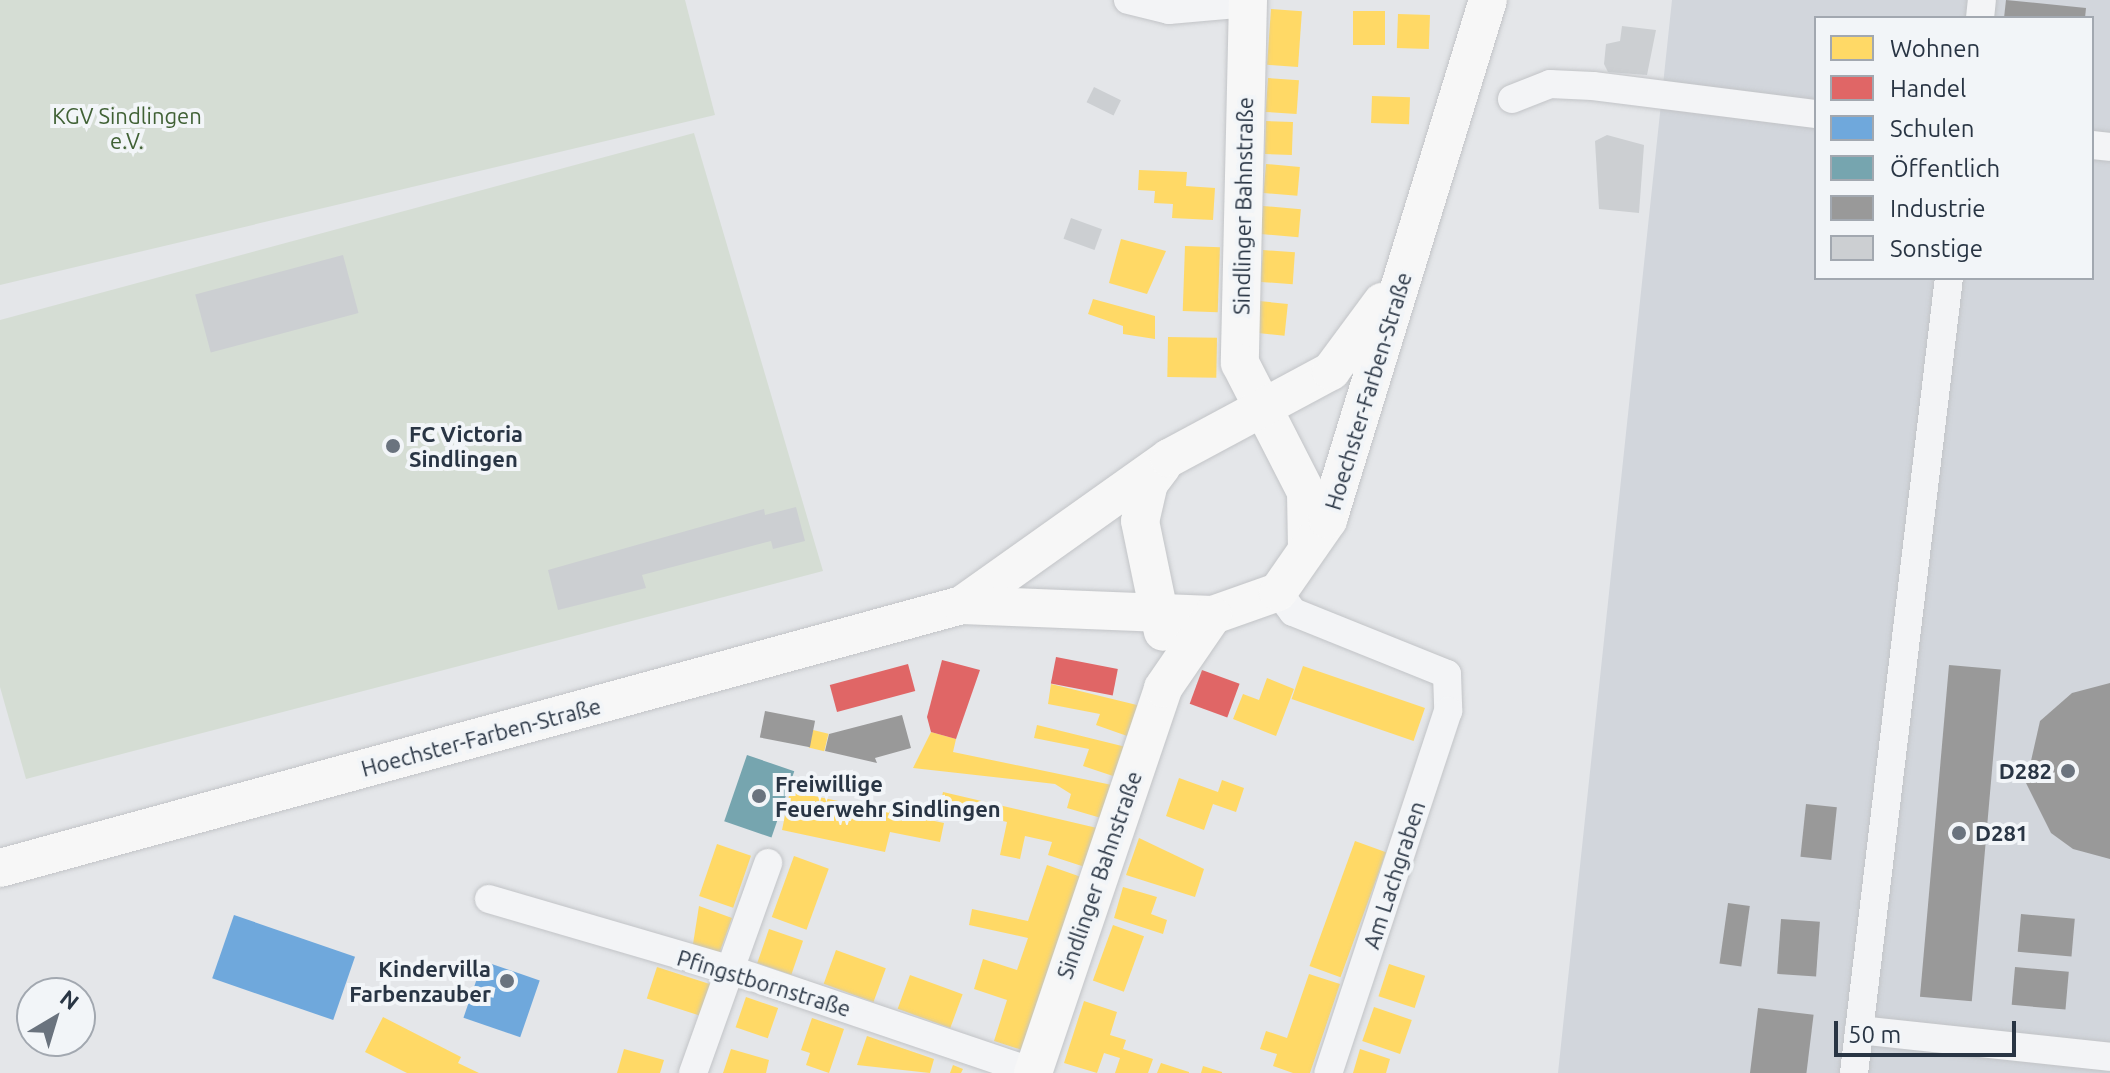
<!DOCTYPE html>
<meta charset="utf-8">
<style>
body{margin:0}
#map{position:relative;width:2110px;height:1073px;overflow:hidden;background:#e4e6e9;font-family:Ubuntu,sans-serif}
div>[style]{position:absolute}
.built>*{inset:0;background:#d2d6dc}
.green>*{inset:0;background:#d5ddd4}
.homes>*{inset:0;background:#ffd966;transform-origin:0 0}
.shops>*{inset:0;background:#e06666;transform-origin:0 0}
.schools>*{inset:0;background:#6fa8dc;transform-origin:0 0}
.public>*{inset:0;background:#76a5af;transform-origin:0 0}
.industry>*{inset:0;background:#999;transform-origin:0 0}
.building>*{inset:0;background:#cccfd2;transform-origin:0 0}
.roads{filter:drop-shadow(0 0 2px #c2c4c7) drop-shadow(0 0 2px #c2c4c7)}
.street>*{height:28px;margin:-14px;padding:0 14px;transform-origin:14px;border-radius:14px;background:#f3f4f6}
.secondary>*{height:38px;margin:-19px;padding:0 19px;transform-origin:19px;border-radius:19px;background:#f7f7f7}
.dots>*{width:22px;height:22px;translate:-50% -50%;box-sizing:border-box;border:4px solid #f2f5f8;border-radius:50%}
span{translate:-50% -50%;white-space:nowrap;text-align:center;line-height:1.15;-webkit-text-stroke:8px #f2f5f8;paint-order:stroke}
.park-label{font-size:22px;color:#406135}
.street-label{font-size:22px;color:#293544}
.poi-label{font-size:22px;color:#293544;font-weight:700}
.left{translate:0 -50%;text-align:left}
.right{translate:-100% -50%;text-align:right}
.legend{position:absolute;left:1814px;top:16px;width:280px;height:264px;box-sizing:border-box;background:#f2f5f8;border:2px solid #a2a8b0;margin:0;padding:10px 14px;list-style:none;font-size:24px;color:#293544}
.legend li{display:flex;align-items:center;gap:16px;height:40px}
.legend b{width:40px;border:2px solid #a2a8b0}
.north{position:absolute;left:16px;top:977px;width:80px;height:80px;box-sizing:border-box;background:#f2f5f8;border:2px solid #a2a8b0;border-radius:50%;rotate:38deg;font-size:22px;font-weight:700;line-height:32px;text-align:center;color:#293544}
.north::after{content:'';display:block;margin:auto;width:28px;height:36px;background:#6a737e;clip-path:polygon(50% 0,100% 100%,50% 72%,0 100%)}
.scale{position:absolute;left:1834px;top:1021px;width:182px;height:36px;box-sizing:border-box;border:4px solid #293544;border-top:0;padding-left:10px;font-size:24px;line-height:28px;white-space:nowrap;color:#293544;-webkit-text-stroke:6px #f2f5f8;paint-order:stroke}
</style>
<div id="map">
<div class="built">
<i style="clip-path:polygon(evenodd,1672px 0,2110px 0,2110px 1073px,1558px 1073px,1672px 0,1816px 18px,2092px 18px,2092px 278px,1816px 278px,1816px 18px)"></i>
</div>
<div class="green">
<i style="clip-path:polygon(0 0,685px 0,715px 115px,0 285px)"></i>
<i style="clip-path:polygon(694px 133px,823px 571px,26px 779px,0 687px,0 320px)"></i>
</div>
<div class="homes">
<i style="left:1271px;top:9px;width:31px;height:56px;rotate:4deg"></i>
<i style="left:1353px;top:11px;width:32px;height:34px"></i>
<i style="left:1398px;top:14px;width:32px;height:34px;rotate:2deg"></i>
<i style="left:1268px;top:78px;width:31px;height:34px;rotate:4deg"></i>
<i style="left:1372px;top:96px;width:38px;height:27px;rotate:2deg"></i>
<i style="left:1266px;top:121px;width:27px;height:33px;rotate:2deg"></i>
<i style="left:1266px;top:164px;width:34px;height:29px;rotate:5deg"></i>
<i style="clip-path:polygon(1139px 170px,1187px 172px,1186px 186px,1215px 188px,1213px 220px,1172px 218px,1173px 204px,1154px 203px,1155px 191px,1138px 190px)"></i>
<i style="left:1263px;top:206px;width:38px;height:28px;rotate:5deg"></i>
<i style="clip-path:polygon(1121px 239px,1166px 251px,1147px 294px,1109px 283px)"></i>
<i style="left:1185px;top:246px;width:35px;height:65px;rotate:2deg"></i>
<i style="left:1263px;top:250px;width:32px;height:32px;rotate:4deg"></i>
<i style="clip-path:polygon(1093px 299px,1155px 316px,1155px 339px,1123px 334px,1123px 326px,1088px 314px)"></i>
<i style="left:1259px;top:301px;width:29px;height:32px;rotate:6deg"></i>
<i style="left:1168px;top:337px;width:49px;height:40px;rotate:1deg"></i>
<i style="left:1303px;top:666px;width:129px;height:35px;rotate:19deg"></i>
<i style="clip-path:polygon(1267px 678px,1294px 689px,1276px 736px,1233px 719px,1243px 694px,1259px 700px)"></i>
<i style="clip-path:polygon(1051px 684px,1141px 706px,1130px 737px,1096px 725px,1100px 714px,1048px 704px)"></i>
<i style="clip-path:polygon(1037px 725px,1126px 747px,1116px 777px,1083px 766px,1089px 749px,1034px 738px)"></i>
<i style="left:813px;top:730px;width:16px;height:18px;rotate:14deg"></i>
<i style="clip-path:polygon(931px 732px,956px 739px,953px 752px,1112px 785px,1101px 818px,1067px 808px,1071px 794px,1055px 784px,913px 768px)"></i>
<i style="clip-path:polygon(1179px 778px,1218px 792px,1222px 780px,1244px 788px,1236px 812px,1213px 804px,1204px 830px,1166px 816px)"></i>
<i style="clip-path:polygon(790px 791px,944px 823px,940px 842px,890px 832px,885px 852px,782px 830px)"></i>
<i style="clip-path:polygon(943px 792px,1097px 828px,1085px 867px,1048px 855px,1052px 842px,1025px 836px,1020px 859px,1000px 855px,1007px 822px,940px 805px)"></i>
<i style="clip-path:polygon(1139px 838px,1204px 869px,1195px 897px,1126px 875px)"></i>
<i style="left:1355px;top:841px;width:33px;height:133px;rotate:20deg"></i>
<i style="left:717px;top:844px;width:36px;height:55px;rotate:19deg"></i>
<i style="left:794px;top:856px;width:37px;height:65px;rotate:20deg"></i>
<i style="clip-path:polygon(1047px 865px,1084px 878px,1025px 1051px,994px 1041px,1007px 1000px,974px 989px,983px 959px,1017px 970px,1028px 938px,969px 925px,972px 909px,1028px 921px)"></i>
<i style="clip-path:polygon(1123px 887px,1157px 897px,1151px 914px,1167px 920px,1163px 934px,1114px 918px)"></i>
<i style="clip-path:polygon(699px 906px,732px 918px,719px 954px,693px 944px)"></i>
<i style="left:1113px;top:925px;width:33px;height:59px;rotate:20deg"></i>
<i style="left:769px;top:929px;width:36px;height:36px;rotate:19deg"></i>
<i style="left:836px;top:950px;width:53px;height:36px;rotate:20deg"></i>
<i style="left:1389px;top:964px;width:38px;height:34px;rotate:18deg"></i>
<i style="left:657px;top:967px;width:57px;height:33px;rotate:18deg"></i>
<i style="clip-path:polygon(1309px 974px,1340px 984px,1310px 1073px,1293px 1073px,1273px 1066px,1277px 1054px,1260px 1049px,1266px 1031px,1287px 1038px)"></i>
<i style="left:910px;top:975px;width:56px;height:36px;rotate:20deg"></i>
<i style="left:746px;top:997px;width:34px;height:32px;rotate:19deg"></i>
<i style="clip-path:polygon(1084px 1001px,1117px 1012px,1110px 1035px,1126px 1040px,1123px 1049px,1153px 1059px,1148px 1073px,1115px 1073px,1120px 1058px,1104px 1053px,1097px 1073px,1064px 1063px)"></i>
<i style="left:1374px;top:1007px;width:40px;height:36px;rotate:19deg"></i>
<i style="clip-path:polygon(383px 1017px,461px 1057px,458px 1063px,479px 1073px,407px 1073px,365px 1052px)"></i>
<i style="clip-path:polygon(812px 1018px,844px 1029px,829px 1073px,806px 1065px,810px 1053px,801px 1050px)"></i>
<i style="clip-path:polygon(867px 1036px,934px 1059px,930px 1073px,857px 1065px)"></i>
<i style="clip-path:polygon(624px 1049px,664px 1060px,660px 1073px,617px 1073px)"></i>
<i style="clip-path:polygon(731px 1049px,769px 1060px,766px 1073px,723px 1073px)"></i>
<i style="clip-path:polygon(1360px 1049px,1390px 1059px,1386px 1073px,1353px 1073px)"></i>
<i style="clip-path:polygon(1161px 1063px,1189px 1072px,1189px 1073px,1157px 1073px)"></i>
<i style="clip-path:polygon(953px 1065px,963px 1069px,961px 1073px,950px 1073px)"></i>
<i style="clip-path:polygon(1203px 1066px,1222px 1072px,1222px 1073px,1201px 1073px)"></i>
</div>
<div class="shops">
<i style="left:1056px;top:657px;width:63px;height:27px;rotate:11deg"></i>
<i style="clip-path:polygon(942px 660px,980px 670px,956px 739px,931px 732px,927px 717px)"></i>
<i style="left:908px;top:664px;width:28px;height:81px;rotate:75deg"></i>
<i style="left:1202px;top:670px;width:40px;height:36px;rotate:20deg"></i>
</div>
<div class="schools">
<i style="left:234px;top:915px;width:128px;height:67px;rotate:19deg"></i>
<i style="left:483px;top:961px;width:60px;height:60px;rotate:19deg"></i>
</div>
<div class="public">
<i style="left:747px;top:755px;width:50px;height:70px;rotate:19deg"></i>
</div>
<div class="industry">
<i style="clip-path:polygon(2006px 0,2086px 8px,2085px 18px,2004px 18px)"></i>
<i style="left:1949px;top:665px;width:52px;height:333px;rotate:5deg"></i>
<i style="clip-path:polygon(2110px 683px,2110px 859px,2073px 849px,2051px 833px,2026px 783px,2040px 721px,2072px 693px)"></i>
<i style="left:765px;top:711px;width:51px;height:27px;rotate:11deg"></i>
<i style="clip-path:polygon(902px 715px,911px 748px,875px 758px,877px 763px,825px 751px,829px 734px)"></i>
<i style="left:1806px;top:804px;width:31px;height:53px;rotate:6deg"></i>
<i style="left:1728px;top:903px;width:22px;height:61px;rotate:8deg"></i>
<i style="left:2021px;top:914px;width:54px;height:38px;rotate:5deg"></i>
<i style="left:1781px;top:919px;width:39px;height:55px;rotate:4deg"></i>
<i style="left:2015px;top:967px;width:54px;height:38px;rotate:5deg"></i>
<i style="left:1758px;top:1008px;width:56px;height:66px;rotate:7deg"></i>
</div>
<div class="building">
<i style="clip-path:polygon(1622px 26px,1656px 30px,1647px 75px,1608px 72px,1604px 64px,1606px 44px,1620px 41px)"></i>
<i style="left:1094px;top:87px;width:30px;height:17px;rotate:26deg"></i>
<i style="clip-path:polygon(1607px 135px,1644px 145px,1639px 213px,1599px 209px,1595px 141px)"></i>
<i style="left:1071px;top:218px;width:33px;height:22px;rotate:20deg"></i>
<i style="left:343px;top:255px;width:60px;height:153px;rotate:75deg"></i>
<i style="clip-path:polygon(796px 507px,805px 541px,773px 549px,771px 541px,642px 575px,646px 588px,558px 610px,548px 570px,764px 509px,765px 515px)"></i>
</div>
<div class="roads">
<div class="street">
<i style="left:1128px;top:0;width:42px;rotate:13.7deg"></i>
<i style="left:1169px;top:10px;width:79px;rotate:-5.1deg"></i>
<i style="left:1980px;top:18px;width:18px;rotate:-84deg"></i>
<i style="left:1512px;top:99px;width:41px;rotate:-21.5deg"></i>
<i style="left:1550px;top:84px;width:43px;rotate:2.7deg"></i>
<i style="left:1593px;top:86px;width:225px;rotate:7.2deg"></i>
<i style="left:2092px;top:145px;width:18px;rotate:6deg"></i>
<i style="left:1278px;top:592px;width:25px;rotate:53deg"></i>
<i style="left:1293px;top:612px;width:166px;rotate:21.9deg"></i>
<i style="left:1447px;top:674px;width:37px;rotate:88deg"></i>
<i style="left:1448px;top:711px;width:381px;rotate:108.3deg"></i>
<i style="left:489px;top:899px;width:250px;rotate:16.3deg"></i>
<i style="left:729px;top:969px;width:325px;rotate:18.7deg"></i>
<i style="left:1859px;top:1030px;width:252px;rotate:6.1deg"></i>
<i style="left:693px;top:1073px;width:223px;rotate:-70.3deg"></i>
<i style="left:1854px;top:1073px;width:801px;rotate:-83.19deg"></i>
</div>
<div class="secondary">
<i style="left:1248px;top:0;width:363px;rotate:91.3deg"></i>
<i style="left:1240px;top:363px;width:145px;rotate:62.9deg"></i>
<i style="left:1306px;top:492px;width:55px;rotate:89deg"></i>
<i style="left:1162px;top:466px;width:21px;rotate:127deg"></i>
<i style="left:1149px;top:483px;width:39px;rotate:103deg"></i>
<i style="left:1140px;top:521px;width:113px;rotate:78.3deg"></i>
<i style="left:962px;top:605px;width:254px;rotate:-35.4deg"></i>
<i style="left:1169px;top:458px;width:184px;rotate:-28.2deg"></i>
<i style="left:1331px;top:371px;width:86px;rotate:-53.5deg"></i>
<i style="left:0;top:868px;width:997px;rotate:-15.29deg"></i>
<i style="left:962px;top:605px;width:251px;rotate:2.3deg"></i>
<i style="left:1213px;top:615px;width:69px;rotate:-19.5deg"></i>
<i style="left:1278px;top:592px;width:88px;rotate:-55.2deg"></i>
<i style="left:1328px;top:520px;width:544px;rotate:-72.9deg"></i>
<i style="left:1033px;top:1073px;width:406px;rotate:-71.3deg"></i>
<i style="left:1163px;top:688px;width:88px;rotate:-55.6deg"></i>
</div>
</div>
<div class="dots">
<i style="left:393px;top:446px;background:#6a737e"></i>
<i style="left:2068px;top:771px;background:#6a737e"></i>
<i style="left:759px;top:796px;background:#6a737e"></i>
<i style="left:1959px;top:833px;background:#6a737e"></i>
<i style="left:507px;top:981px;background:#6a737e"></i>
</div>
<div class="park-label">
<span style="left:127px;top:128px">KGV Sindlingen<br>e.V.</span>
</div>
<div class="street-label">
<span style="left:1243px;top:206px;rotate:-89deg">Sindlinger Bahnstraße</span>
<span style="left:1368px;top:391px;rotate:-73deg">Hoechster-Farben-Straße</span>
<span style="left:481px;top:737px;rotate:-15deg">Hoechster-Farben-Straße</span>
<span style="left:1099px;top:875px;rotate:-71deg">Sindlinger Bahnstraße</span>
<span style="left:1394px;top:875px;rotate:-72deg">Am Lachgraben</span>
<span style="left:764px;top:983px;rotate:17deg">Pfingstbornstraße</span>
</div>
<div class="poi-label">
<span class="left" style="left:409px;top:446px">FC Victoria<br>Sindlingen</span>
<span class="right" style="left:2052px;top:771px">D282</span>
<span class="left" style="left:775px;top:796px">Freiwillige<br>Feuerwehr Sindlingen</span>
<span class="left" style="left:1975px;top:833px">D281</span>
<span class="right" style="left:491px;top:981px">Kindervilla<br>Farbenzauber</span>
</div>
<ul class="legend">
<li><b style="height:22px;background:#ffd966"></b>Wohnen</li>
<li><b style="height:22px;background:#e06666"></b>Handel</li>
<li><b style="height:22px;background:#6fa8dc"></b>Schulen</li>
<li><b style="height:22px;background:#76a5af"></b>Öffentlich</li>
<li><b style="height:22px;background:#999"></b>Industrie</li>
<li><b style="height:22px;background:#cccfd2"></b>Sonstige</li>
</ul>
<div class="north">N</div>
<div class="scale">50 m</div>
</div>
